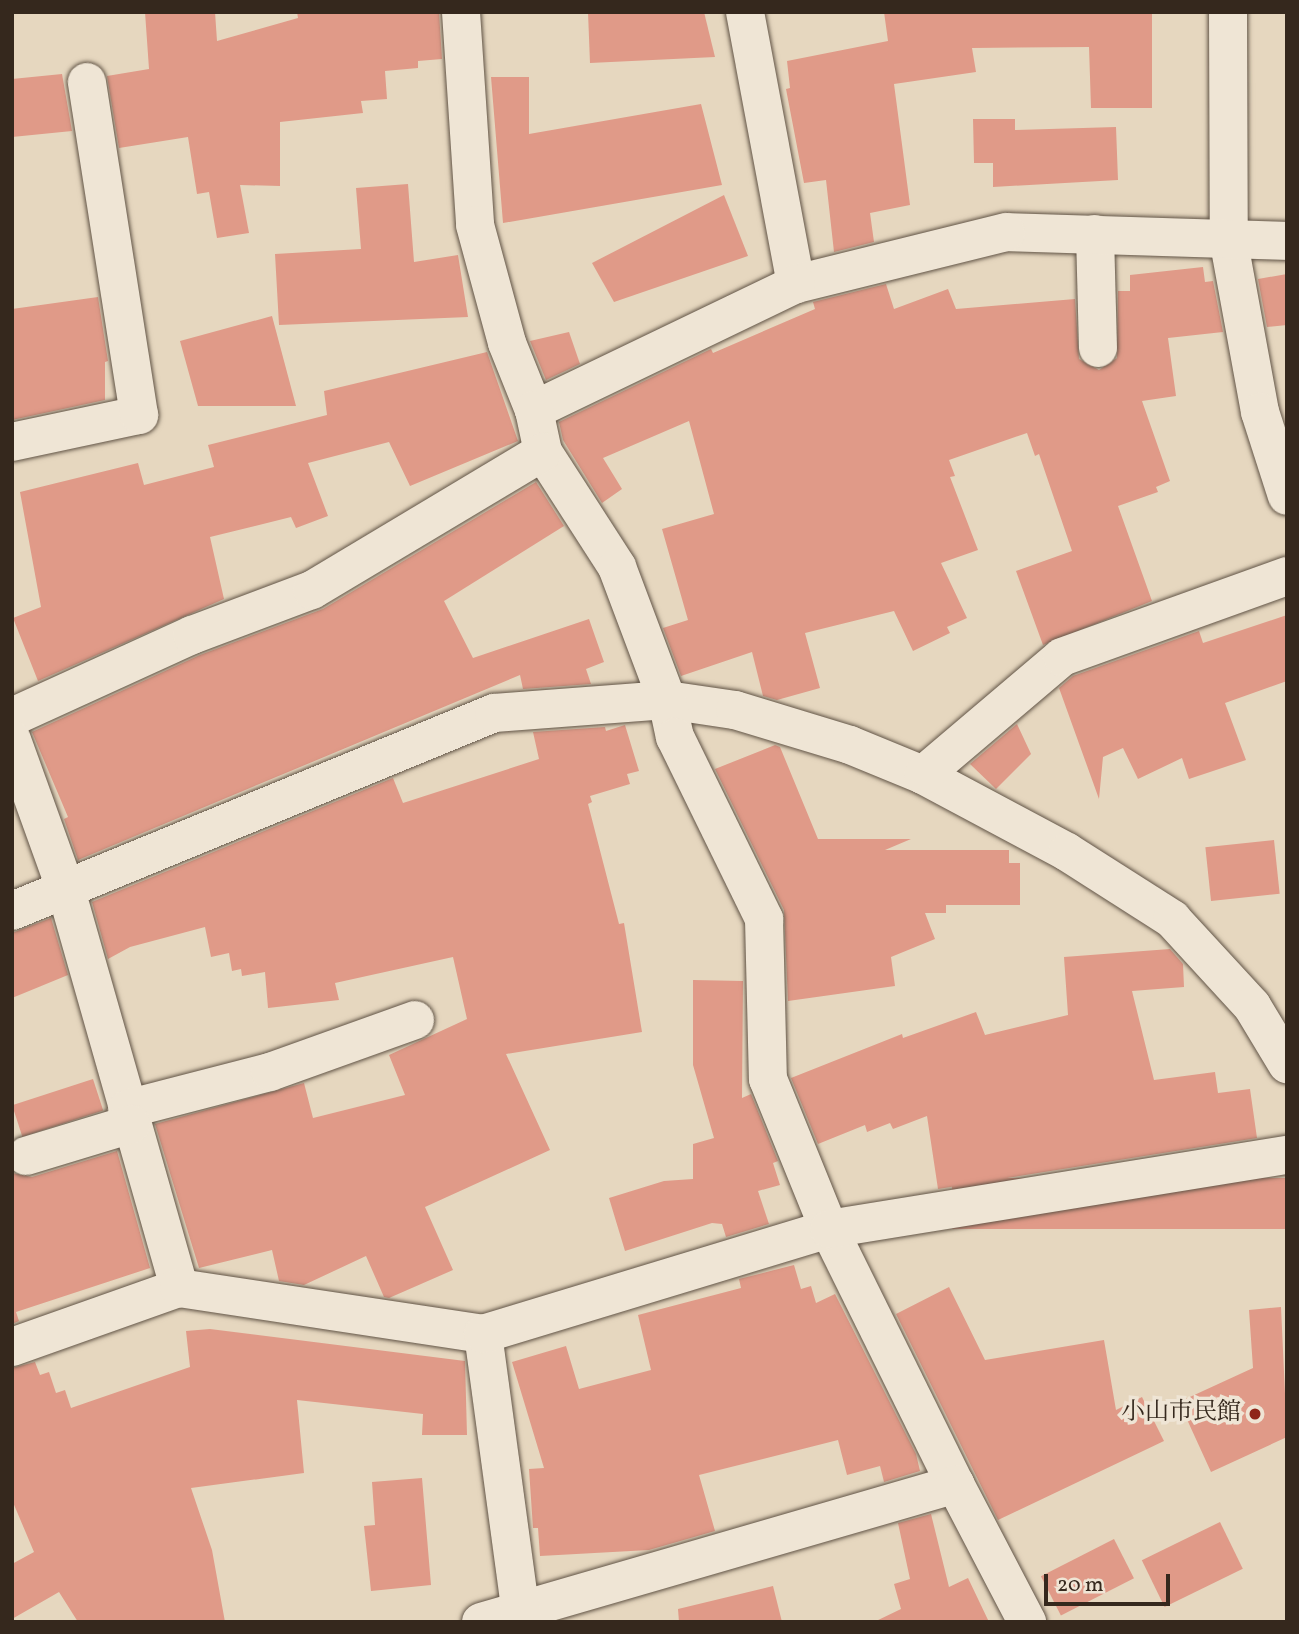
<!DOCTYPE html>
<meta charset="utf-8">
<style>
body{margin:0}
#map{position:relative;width:1299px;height:1634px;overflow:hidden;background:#e6d7bf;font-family:Vollkorn,"Noto Serif JP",serif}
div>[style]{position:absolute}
.building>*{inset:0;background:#e09a88;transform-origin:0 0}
.roads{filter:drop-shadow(0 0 2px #615446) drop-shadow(0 0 2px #615446)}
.minor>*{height:38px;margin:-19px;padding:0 19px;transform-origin:19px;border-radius:19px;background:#efe5d5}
.dots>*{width:19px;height:19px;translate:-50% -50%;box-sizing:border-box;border:4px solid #efe5d5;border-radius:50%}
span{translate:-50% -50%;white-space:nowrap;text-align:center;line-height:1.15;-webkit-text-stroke:7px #efe5d5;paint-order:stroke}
.poi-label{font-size:24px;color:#35281d}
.right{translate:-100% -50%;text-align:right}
.frame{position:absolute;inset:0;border:14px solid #35281d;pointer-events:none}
.scale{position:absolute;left:1044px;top:1574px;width:126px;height:32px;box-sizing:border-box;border:4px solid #35281d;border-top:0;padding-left:9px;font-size:21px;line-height:24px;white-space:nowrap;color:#35281d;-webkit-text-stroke:5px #efe5d5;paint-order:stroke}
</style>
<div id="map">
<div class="building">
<i style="clip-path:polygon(145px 12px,215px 12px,217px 41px,298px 18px,297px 12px,439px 12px,442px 59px,418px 61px,418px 68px,385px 71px,387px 99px,361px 101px,363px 113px,280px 122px,280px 186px,240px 185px,249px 233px,217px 238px,209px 192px,197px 194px,188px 137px,119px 148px,107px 76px,149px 69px)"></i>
<i style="clip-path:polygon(588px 12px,704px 12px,715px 57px,590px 63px)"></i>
<i style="clip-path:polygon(884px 12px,1152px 12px,1152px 108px,1091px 108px,1089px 47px,972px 48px,976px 72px,894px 84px,910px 205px,870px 213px,874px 242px,834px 252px,826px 180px,804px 183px,786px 89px,790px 88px,787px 61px,888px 41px)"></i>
<i style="clip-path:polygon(62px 74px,72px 131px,12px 137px,12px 79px)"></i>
<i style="clip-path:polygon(491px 77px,529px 77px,529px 134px,701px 104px,722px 185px,503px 223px)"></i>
<i style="clip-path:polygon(973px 119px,1015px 119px,1015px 130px,1116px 127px,1118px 180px,993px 187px,993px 163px,974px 163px)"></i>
<i style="clip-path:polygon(408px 184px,414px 262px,458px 255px,468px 317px,279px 325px,275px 254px,361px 249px,356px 188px)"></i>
<i style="clip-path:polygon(724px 195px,748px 256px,614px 302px,592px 263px)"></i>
<i style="clip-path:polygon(1203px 267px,1205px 282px,1213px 281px,1223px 332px,1168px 338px,1176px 396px,1142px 401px,1170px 481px,1156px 487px,1158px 492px,1118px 506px,1152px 601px,1043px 645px,1016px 571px,1072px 551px,1039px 454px,1035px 456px,1027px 433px,949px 460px,955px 476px,950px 477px,978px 550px,941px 563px,967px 618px,947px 627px,950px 633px,913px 651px,894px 611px,805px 633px,820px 688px,777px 700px,763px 696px,752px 652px,681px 676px,663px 628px,688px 620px,662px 529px,714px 514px,689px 421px,603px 458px,622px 489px,602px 503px,563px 440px,559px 422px,711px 349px,713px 353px,815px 309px,813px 302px,886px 284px,894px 309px,948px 289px,956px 309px,1075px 299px,1079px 359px,1099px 370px,1117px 358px,1118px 291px,1130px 291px,1130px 275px)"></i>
<i style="clip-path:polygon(1287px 274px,1287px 325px,1267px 327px,1258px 279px)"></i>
<i style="clip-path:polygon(98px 297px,108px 361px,105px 362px,105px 400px,12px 420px,12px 309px)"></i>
<i style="clip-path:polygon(272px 316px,296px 406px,198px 406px,180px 341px)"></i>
<i style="clip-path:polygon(569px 332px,580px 364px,546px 380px,530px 341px)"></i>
<i style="clip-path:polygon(487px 352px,518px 441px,410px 486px,389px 442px,308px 463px,328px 516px,296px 528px,291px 517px,210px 537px,224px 599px,38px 681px,13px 618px,41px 607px,20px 492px,138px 463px,144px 485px,214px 467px,208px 445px,327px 415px,324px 391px)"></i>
<i style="clip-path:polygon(536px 482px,564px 526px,444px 601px,473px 658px,589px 619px,604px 662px,586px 669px,591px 684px,523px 689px,520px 675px,78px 860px,64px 819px,68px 817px,32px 732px,200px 655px,323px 609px)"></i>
<i style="clip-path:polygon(1287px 615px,1287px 681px,1225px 703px,1246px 760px,1189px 779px,1182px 758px,1138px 779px,1123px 748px,1103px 757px,1099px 799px,1059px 688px,1073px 676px,1199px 631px,1203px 643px)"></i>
<i style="clip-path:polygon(1017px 724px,1031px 754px,996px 789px,970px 764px)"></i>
<i style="clip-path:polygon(625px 725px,639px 771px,627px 774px,630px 784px,590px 796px,592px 802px,588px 804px,619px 924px,624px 923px,642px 1032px,506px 1054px,550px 1150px,425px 1207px,453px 1270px,389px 1298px,384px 1297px,366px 1256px,304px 1285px,279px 1281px,272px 1250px,199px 1268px,155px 1124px,304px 1083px,313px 1118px,405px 1095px,389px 1055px,467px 1019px,453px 957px,335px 983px,339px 1000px,268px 1008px,265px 972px,242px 976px,241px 969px,232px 971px,229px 953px,211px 957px,205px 927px,130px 947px,108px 959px,92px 902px,393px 778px,403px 803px,539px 759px,533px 732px,605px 727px,606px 731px)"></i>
<i style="clip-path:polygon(775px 745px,780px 747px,818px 839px,911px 839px,885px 850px,1009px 850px,1009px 863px,1020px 863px,1020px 905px,946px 905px,946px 913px,925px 913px,935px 939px,891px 957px,895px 986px,788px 1001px,784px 910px,715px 769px)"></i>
<i style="left:1274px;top:840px;width:54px;height:69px;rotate:84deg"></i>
<i style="clip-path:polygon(51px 918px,68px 975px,12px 998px,12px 933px)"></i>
<i style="clip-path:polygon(1170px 949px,1183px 964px,1184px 987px,1132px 991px,1154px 1080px,1215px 1072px,1218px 1093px,1250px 1089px,1257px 1138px,938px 1189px,927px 1116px,893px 1129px,890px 1123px,867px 1132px,865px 1125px,818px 1144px,791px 1078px,902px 1034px,903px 1038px,976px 1012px,985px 1035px,1068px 1015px,1064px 957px)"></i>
<i style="clip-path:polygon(693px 980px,743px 981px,742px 1098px,751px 1094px,778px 1161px,773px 1163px,780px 1185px,758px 1191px,769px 1224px,726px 1237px,722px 1224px,712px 1223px,625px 1251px,609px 1198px,664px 1181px,693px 1179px,693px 1144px,714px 1138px,693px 1065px)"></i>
<i style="left:93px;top:1079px;width:33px;height:85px;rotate:72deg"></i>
<i style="clip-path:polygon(117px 1151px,150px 1268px,16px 1312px,19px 1321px,12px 1324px,12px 1173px,32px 1177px)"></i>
<i style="left:1287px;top:1178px;width:51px;height:335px;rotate:90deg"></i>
<i style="clip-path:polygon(794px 1265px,801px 1289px,811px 1286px,816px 1303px,835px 1294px,916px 1454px,920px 1471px,884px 1482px,880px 1466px,847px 1475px,838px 1440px,699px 1475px,715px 1531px,649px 1550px,540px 1556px,538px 1528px,533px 1528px,529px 1469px,544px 1468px,512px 1362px,566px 1346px,579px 1389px,651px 1370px,638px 1315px,741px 1288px,739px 1279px)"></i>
<i style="clip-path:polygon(949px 1287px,985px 1360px,1104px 1340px,1116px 1410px,1142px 1397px,1164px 1441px,998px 1520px,896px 1314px)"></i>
<i style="clip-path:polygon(1281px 1307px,1287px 1437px,1211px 1472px,1179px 1402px,1253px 1368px,1249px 1310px)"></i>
<i style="clip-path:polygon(210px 1329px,465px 1361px,467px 1435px,422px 1435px,423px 1414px,297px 1400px,304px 1473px,191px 1488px,212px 1550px,225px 1622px,78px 1622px,59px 1592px,12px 1619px,12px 1564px,34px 1552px,12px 1500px,12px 1368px,35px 1362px,40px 1375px,49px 1372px,56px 1393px,65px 1390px,71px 1408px,190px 1367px,186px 1331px)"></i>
<i style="clip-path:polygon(422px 1478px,431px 1585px,371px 1591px,364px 1526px,375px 1525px,372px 1482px)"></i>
<i style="clip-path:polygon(931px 1514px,949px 1587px,968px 1578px,989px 1622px,874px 1622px,901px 1609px,894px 1584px,910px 1579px,898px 1523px)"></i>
<i style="left:1220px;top:1522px;width:52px;height:87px;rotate:64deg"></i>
<i style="left:1114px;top:1539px;width:44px;height:82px;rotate:63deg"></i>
<i style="clip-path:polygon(773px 1586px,782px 1622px,679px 1622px,678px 1609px)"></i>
</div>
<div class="roads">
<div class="minor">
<i style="left:461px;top:12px;width:213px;rotate:86.2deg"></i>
<i style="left:475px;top:225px;width:122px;rotate:74.8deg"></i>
<i style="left:507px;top:343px;width:72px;rotate:68.1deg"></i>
<i style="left:745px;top:12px;width:277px;rotate:79.4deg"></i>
<i style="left:1228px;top:12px;width:231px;rotate:89.8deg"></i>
<i style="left:1229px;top:243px;width:172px;rotate:79.6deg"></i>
<i style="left:1260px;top:412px;width:88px;rotate:72.2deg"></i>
<i style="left:1095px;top:234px;width:114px;rotate:88.5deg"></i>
<i style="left:1287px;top:241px;width:281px;rotate:-178.2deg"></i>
<i style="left:1006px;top:232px;width:216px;rotate:166.1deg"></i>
<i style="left:796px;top:284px;width:291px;rotate:154.3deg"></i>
<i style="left:534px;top:410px;width:43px;rotate:77.9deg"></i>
<i style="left:543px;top:452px;width:137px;rotate:57.2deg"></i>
<i style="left:617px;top:567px;width:142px;rotate:69.4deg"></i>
<i style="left:667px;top:700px;width:69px;rotate:8.4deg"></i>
<i style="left:735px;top:710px;width:120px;rotate:16.9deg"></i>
<i style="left:850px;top:745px;width:79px;rotate:22.3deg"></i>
<i style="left:923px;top:775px;width:163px;rotate:28.1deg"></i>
<i style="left:1067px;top:852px;width:125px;rotate:32.5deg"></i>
<i style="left:1172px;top:919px;width:118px;rotate:47.4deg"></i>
<i style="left:1252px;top:1006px;width:68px;rotate:58.9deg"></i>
<i style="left:12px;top:442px;width:130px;rotate:-12deg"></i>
<i style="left:139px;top:415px;width:337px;rotate:-98.9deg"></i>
<i style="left:12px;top:717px;width:198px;rotate:-24.5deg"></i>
<i style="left:192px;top:635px;width:128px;rotate:-20.6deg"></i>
<i style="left:312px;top:590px;width:269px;rotate:-30.9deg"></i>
<i style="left:12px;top:740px;width:159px;rotate:70.2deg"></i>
<i style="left:66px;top:890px;width:414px;rotate:74.1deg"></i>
<i style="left:923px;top:775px;width:182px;rotate:-40.3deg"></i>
<i style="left:1062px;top:657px;width:239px;rotate:-19.8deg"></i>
<i style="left:12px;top:911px;width:521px;rotate:-22.33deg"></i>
<i style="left:494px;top:713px;width:173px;rotate:-4.3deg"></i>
<i style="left:667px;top:700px;width:38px;rotate:78deg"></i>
<i style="left:675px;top:737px;width:203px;rotate:63.9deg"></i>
<i style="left:764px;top:919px;width:160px;rotate:88.6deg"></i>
<i style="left:768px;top:1079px;width:162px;rotate:67.9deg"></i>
<i style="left:829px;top:1229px;width:284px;rotate:63.7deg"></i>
<i style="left:127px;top:1109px;width:148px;rotate:-14.5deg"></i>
<i style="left:270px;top:1072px;width:154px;rotate:-19.7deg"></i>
<i style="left:26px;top:1156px;width:110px;rotate:-16.9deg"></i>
<i style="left:12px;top:1347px;width:177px;rotate:-19.5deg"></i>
<i style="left:179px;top:1288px;width:307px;rotate:8.6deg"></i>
<i style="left:481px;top:1622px;width:494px;rotate:-16.2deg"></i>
<i style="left:955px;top:1484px;width:156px;rotate:62.4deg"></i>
<i style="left:522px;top:1622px;width:291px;rotate:-97.7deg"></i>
<i style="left:483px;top:1334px;width:362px;rotate:-16.9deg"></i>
<i style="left:829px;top:1229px;width:464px;rotate:-9.2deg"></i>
</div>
</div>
<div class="dots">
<i style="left:1255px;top:1414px;background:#8f2418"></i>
</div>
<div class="poi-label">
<span class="right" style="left:1241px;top:1414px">小山市民館</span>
</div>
<div class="frame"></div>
<div class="scale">20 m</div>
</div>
